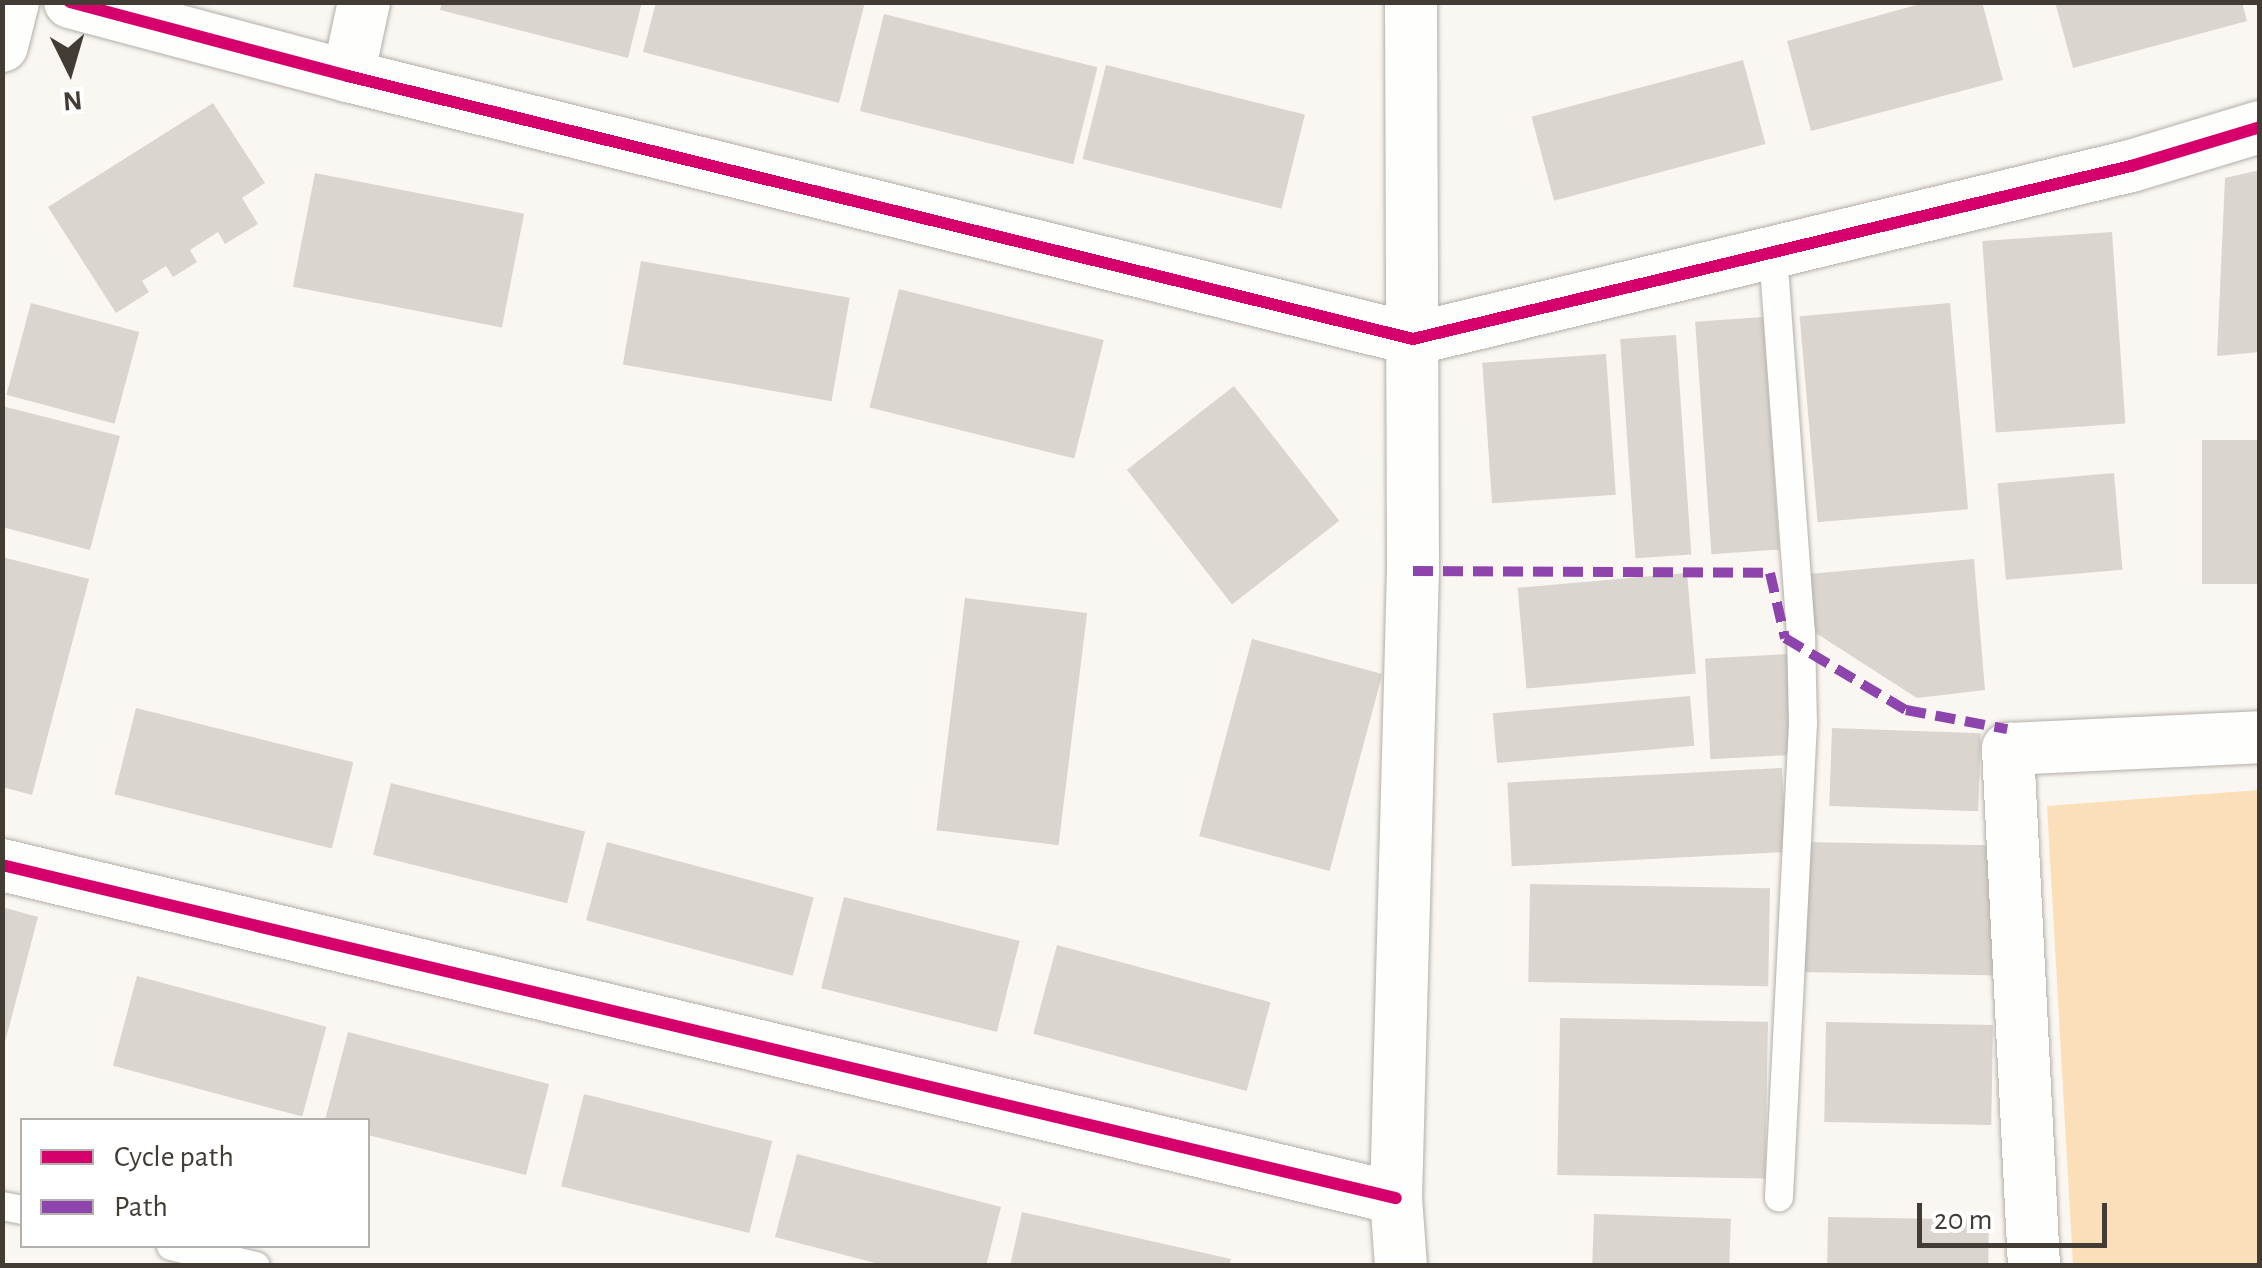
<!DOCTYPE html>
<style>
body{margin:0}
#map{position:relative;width:2262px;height:1268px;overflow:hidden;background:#faf7f2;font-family:"Alegreya Sans",sans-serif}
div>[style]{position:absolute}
.green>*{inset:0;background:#fbdfb8}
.building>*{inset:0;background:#dad5cf;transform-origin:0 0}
.roads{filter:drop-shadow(0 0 2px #b2aea9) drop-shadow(0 0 2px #b2aea9)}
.service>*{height:28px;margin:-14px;padding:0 14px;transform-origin:14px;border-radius:14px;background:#fefefd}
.minor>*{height:52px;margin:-26px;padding:0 26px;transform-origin:26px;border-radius:26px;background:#fefefd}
.quiet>*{height:10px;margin-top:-5px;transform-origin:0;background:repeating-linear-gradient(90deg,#8e44ad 0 20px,transparent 0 30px)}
.cycleway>*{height:12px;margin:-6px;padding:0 6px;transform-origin:6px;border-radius:6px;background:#d6006c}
span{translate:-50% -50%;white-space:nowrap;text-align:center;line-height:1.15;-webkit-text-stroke:8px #fff;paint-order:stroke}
.frame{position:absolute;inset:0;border:5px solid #423c34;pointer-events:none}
.legend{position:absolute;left:20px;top:1118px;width:350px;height:130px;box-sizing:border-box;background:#fff;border:2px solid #b3b1ae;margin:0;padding:12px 18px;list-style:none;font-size:30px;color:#423c34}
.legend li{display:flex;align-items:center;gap:20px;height:50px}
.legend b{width:50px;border:2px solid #b3b1ae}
.north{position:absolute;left:20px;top:20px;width:100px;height:100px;-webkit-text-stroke:8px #fff;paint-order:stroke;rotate:175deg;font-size:28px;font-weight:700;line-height:40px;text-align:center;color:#423c34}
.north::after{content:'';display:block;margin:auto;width:35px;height:45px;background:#423c34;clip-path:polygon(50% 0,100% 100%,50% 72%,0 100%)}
.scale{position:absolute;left:1917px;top:1203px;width:190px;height:45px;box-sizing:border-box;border:5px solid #423c34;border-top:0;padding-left:12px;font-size:30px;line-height:35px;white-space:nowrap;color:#423c34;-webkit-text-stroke:8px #fff;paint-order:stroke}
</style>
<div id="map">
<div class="green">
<i style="clip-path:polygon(2259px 790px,2259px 1265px,2073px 1265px,2047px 806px)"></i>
</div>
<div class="building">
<i style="clip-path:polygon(442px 2px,642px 2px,628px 58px,440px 10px)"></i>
<i style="clip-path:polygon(656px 2px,865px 2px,839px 103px,643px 52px)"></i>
<i style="clip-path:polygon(1927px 2px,1982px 2px,2003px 80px,1811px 131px,1787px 41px)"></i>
<i style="clip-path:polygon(2055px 2px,2242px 2px,2247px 21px,2073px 68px)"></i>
<i style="left:884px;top:14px;width:220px;height:100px;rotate:14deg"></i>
<i style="left:1743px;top:60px;width:87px;height:219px;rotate:75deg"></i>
<i style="left:1106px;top:65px;width:205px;height:97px;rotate:14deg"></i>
<i style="clip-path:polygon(213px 103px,265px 183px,242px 198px,258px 224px,225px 244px,218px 232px,190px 250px,197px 262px,173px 277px,166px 266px,142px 281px,149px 292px,116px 313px,48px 207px)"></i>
<i style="clip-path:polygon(2260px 170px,2260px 352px,2217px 356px,2225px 178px)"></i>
<i style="left:315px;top:173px;width:213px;height:116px;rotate:11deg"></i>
<i style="left:2112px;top:232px;width:192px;height:130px;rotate:86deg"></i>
<i style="left:641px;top:261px;width:212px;height:105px;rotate:10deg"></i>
<i style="left:899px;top:289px;width:211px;height:122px;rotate:14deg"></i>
<i style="left:31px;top:303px;width:112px;height:95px;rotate:15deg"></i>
<i style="left:1950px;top:303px;width:207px;height:151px;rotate:85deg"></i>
<i style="left:1763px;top:317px;width:233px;height:68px;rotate:86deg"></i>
<i style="left:1676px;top:335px;width:220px;height:56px;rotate:86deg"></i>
<i style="left:1606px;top:354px;width:141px;height:124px;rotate:86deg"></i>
<i style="left:1234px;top:386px;width:171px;height:136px;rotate:52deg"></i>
<i style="clip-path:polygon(2px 406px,120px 436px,90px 550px,2px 527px)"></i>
<i style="left:2260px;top:440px;width:144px;height:58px;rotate:90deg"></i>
<i style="left:2114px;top:473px;width:97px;height:117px;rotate:85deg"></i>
<i style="clip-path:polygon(2px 557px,89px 579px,32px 795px,2px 787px)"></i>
<i style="clip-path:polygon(1974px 559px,1985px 690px,1917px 698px,1811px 630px,1809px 574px)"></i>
<i style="left:1687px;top:573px;width:101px;height:170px;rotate:85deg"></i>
<i style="left:965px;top:598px;width:123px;height:234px;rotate:7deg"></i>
<i style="left:1252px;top:639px;width:135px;height:204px;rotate:15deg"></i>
<i style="left:1789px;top:654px;width:101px;height:84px;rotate:87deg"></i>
<i style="left:1690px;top:696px;width:50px;height:198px;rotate:85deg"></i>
<i style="left:136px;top:708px;width:224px;height:89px;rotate:14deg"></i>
<i style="left:1832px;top:728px;width:149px;height:78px;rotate:2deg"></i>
<i style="left:1782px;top:768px;width:84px;height:275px;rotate:87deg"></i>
<i style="left:391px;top:783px;width:200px;height:74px;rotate:14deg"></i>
<i style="left:607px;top:842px;width:214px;height:81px;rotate:15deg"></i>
<i style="left:1801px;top:842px;width:204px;height:130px;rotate:1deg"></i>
<i style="left:1530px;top:884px;width:240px;height:98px;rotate:1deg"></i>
<i style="left:844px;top:897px;width:181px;height:94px;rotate:14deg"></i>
<i style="clip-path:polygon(2px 907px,38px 917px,4px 1046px,2px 1046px)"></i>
<i style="left:1057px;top:945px;width:221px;height:92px;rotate:15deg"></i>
<i style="left:137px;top:976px;width:196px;height:93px;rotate:15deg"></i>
<i style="left:1560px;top:1018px;width:208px;height:157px;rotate:1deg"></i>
<i style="left:1826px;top:1022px;width:167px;height:100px;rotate:1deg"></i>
<i style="clip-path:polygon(348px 1032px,549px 1084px,526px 1175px,368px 1135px,368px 1120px,325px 1120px)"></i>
<i style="left:584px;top:1094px;width:194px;height:95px;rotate:14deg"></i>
<i style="clip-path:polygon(797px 1154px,1001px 1207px,986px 1266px,887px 1266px,775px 1237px)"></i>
<i style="clip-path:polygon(1022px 1212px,1231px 1259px,1229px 1266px,1010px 1266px)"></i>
<i style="left:1594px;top:1214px;width:137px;height:52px;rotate:2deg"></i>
<i style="left:1828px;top:1217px;width:161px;height:49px;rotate:1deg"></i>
</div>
<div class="roads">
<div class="service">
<i style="left:1773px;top:253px;width:379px;rotate:85.8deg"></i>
<i style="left:1801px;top:631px;width:92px;rotate:88.8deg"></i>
<i style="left:1803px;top:723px;width:475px;rotate:92.9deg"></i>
<i style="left:2px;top:1206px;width:20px;rotate:11deg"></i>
<i style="left:171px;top:1246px;width:87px;rotate:13.2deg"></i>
</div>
<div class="minor">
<i style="left:70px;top:2px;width:288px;rotate:14.9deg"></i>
<i style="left:348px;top:76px;width:1097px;rotate:13.87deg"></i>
<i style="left:1413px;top:339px;width:739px;rotate:-13.55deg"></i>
<i style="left:2131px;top:166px;width:135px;rotate:-16.8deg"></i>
<i style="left:2px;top:46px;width:45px;rotate:-76deg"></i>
<i style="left:348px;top:76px;width:76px;rotate:-77.8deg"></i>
<i style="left:2px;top:865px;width:1433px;rotate:13.44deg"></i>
<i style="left:1401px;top:1266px;width:68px;rotate:-94.2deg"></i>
<i style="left:1396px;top:1198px;width:627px;rotate:-88.45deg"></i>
<i style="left:1413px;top:571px;width:569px;rotate:-90.2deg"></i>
<i style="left:2034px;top:1266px;width:518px;rotate:-92.88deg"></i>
<i style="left:2008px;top:749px;width:252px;rotate:-2.7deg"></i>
</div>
</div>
<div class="quiet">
<i style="left:1413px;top:571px;width:357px;rotate:0.3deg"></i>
<i style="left:1770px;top:573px;width:67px;rotate:77deg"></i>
<i style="left:1785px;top:638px;width:141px;rotate:30.8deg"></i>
<i style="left:1906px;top:710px;width:103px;rotate:10.7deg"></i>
</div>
<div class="cycleway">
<i style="left:70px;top:2px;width:288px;rotate:14.9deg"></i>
<i style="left:348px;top:76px;width:1097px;rotate:13.87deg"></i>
<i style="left:1413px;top:339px;width:739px;rotate:-13.55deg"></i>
<i style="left:2131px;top:166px;width:135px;rotate:-16.8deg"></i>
<i style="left:2px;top:865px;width:1433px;rotate:13.44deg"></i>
</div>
<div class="frame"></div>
<ul class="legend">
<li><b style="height:12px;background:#d6006c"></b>Cycle path</li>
<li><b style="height:12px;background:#8e44ad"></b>Path</li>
</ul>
<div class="north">N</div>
<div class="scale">20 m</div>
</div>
